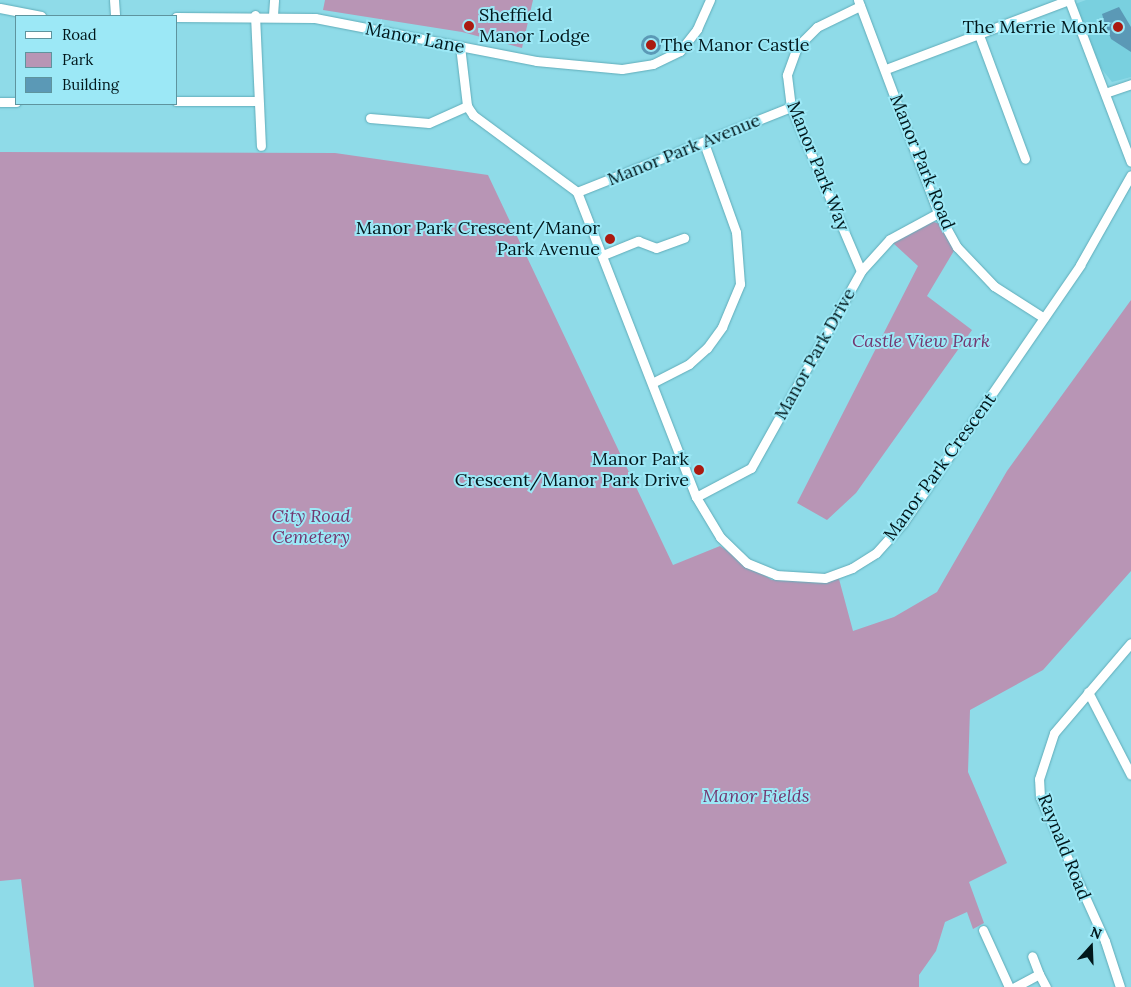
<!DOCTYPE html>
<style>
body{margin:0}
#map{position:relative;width:1131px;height:987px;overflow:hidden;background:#8fdbe8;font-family:Lora,serif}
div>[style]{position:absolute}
.built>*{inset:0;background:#79d0df}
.green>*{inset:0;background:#b895b5}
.building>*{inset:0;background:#5b99b6}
.round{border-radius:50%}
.roads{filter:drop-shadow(0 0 1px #60acb9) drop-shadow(0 0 1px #60acb9)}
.street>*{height:9px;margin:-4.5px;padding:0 4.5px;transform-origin:4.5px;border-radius:4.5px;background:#fff}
.dots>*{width:14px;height:14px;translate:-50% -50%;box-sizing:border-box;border:2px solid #9ce8f6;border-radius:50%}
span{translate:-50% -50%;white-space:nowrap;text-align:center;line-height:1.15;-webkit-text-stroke:4px #9ce8f6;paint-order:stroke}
.poi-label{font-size:18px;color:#01171b}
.left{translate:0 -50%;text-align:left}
.right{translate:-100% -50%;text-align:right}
.street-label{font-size:18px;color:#01171b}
.park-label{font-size:18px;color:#73376f;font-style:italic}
.legend{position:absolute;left:15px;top:15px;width:162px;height:90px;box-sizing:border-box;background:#9ce8f6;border:1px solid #5e949e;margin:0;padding:6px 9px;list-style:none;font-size:15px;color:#01171b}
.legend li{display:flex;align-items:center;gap:10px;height:25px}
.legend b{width:25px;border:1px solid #5e949e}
.north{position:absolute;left:1066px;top:922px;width:50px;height:50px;-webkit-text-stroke:4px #9ce8f6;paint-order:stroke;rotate:20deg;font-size:14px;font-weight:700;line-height:20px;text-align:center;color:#01171b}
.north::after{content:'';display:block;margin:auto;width:18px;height:22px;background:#01171b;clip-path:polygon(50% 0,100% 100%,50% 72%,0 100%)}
</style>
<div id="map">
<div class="built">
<i style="clip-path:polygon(1086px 0,1131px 0,1131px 77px,1112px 82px,1101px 68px,1075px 4px)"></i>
</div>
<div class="green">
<i style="clip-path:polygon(325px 0,533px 0,522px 48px,462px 32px,323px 10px)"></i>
<i style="clip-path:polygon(0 152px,335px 153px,488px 175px,673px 565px,720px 546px,772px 580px,839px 579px,853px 631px,894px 617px,937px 592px,1007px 471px,1131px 300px,1131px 571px,1043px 670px,970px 710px,968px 772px,1007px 863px,969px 882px,984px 923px,973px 929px,967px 912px,945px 922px,936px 951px,919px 975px,919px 987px,34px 987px,21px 879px,0 881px)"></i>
<i style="clip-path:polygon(931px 221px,940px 224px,955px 249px,927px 296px,972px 330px,856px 493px,827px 520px,797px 503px,918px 266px,893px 243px)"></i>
</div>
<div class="building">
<i style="clip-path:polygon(1119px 7px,1131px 27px,1131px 52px,1111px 39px,1104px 21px,1102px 14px)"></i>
<i class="round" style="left:641px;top:35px;width:20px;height:20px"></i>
</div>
<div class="roads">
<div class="street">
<i style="left:114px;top:0;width:16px;rotate:86deg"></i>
<i style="left:858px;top:0;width:228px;rotate:69.4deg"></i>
<i style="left:938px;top:213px;width:39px;rotate:61deg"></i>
<i style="left:957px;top:247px;width:54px;rotate:46.5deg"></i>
<i style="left:994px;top:286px;width:59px;rotate:32.6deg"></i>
<i style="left:1069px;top:0;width:173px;rotate:69.1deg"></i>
<i style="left:860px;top:6px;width:48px;rotate:154deg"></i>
<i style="left:817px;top:27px;width:28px;rotate:135deg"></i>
<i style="left:797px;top:47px;width:30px;rotate:110deg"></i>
<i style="left:787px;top:75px;width:32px;rotate:83deg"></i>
<i style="left:791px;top:107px;width:178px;rotate:66.9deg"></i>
<i style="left:0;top:8px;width:42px;rotate:11deg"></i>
<i style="left:255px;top:15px;width:131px;rotate:87.4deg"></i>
<i style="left:273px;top:15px;width:15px;rotate:-86deg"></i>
<i style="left:176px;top:17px;width:139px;rotate:0.4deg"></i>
<i style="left:315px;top:18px;width:225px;rotate:11deg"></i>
<i style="left:536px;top:61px;width:86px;rotate:5.3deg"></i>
<i style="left:622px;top:69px;width:31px;rotate:-9deg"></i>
<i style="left:653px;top:64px;width:30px;rotate:-26deg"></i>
<i style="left:680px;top:51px;width:28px;rotate:-52deg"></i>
<i style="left:697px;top:29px;width:32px;rotate:-66deg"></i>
<i style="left:979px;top:35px;width:132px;rotate:69.6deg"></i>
<i style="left:460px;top:46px;width:60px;rotate:83.3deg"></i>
<i style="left:467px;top:106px;width:11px;rotate:56deg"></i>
<i style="left:473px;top:115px;width:129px;rotate:36.5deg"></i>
<i style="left:577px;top:192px;width:327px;rotate:68.7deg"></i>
<i style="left:696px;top:497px;width:47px;rotate:59deg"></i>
<i style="left:720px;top:537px;width:37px;rotate:44deg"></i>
<i style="left:747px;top:563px;width:31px;rotate:22deg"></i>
<i style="left:776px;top:575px;width:49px;rotate:3.5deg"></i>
<i style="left:825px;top:578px;width:29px;rotate:-20deg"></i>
<i style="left:852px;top:568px;width:28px;rotate:-32deg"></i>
<i style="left:876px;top:553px;width:40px;rotate:-48deg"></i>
<i style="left:903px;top:523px;width:313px;rotate:-55.5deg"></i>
<i style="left:1080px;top:265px;width:103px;rotate:-60.5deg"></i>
<i style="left:886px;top:69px;width:196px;rotate:-20.7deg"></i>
<i style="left:1105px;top:93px;width:28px;rotate:-19deg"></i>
<i style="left:176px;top:101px;width:81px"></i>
<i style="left:0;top:102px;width:16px"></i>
<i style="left:370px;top:118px;width:59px;rotate:4.8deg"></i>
<i style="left:429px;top:123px;width:42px;rotate:-24.1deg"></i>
<i style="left:577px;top:192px;width:230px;rotate:-21.7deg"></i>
<i style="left:603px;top:255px;width:38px;rotate:-22deg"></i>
<i style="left:638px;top:241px;width:19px;rotate:21deg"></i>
<i style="left:656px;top:248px;width:30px;rotate:-20deg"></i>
<i style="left:654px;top:382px;width:39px;rotate:-27deg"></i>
<i style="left:689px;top:364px;width:24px;rotate:-42deg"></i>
<i style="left:707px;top:348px;width:26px;rotate:-54deg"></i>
<i style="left:722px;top:327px;width:47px;rotate:-67.3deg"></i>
<i style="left:740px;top:284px;width:52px;rotate:-94.4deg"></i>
<i style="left:736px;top:232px;width:95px;rotate:-109.8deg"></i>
<i style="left:696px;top:497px;width:62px;rotate:-27.8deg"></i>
<i style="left:751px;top:468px;width:226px;rotate:-60.8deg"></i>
<i style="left:861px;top:271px;width:43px;rotate:-47.8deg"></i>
<i style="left:890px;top:239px;width:55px;rotate:-28.4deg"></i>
<i style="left:1088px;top:692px;width:93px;rotate:62.6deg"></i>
<i style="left:983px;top:930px;width:63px;rotate:65.5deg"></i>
<i style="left:1039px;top:974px;width:15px;rotate:62deg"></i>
<i style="left:1015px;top:987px;width:27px;rotate:-28deg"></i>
<i style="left:1039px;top:974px;width:19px;rotate:-111deg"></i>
<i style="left:1120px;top:987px;width:48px;rotate:-108.1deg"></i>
<i style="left:1105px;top:941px;width:158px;rotate:-114.3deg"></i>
<i style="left:1040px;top:797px;width:18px;rotate:-93deg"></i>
<i style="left:1039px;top:779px;width:48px;rotate:-71.9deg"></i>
<i style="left:1054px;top:733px;width:118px;rotate:-49.5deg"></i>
</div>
</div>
<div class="dots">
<i style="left:469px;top:26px;background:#ab1a10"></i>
<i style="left:1118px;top:27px;background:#ab1a10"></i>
<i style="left:651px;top:45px;background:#ab1a10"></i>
<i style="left:610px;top:239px;background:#ab1a10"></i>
<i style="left:699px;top:470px;background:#ab1a10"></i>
</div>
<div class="poi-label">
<span class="left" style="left:479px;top:26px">Sheffield<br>Manor Lodge</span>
<span class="right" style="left:1108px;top:27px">The Merrie Monk</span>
<span class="left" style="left:661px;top:45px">The Manor Castle</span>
<span class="right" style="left:600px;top:239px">Manor Park Crescent/Manor<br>Park Avenue</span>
<span class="right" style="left:689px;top:470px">Manor Park<br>Crescent/Manor Park Drive</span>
</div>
<div class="street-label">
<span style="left:415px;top:38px;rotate:11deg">Manor Lane</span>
<span style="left:684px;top:150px;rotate:-22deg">Manor Park Avenue</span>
<span style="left:922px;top:162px;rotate:68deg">Manor Park Road</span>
<span style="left:818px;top:166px;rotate:68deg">Manor Park Way</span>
<span style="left:815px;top:354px;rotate:-61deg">Manor Park Drive</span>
<span style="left:940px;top:467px;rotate:-54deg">Manor Park Crescent</span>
<span style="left:1064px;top:847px;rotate:68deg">Raynald Road</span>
</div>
<div class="park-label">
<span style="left:921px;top:341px">Castle View Park</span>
<span style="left:311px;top:527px">City Road<br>Cemetery</span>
<span style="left:756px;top:796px">Manor Fields</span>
</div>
<ul class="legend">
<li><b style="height:6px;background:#fff"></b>Road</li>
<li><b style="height:14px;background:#b895b5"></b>Park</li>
<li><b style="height:14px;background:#5b99b6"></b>Building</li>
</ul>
<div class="north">N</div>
</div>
